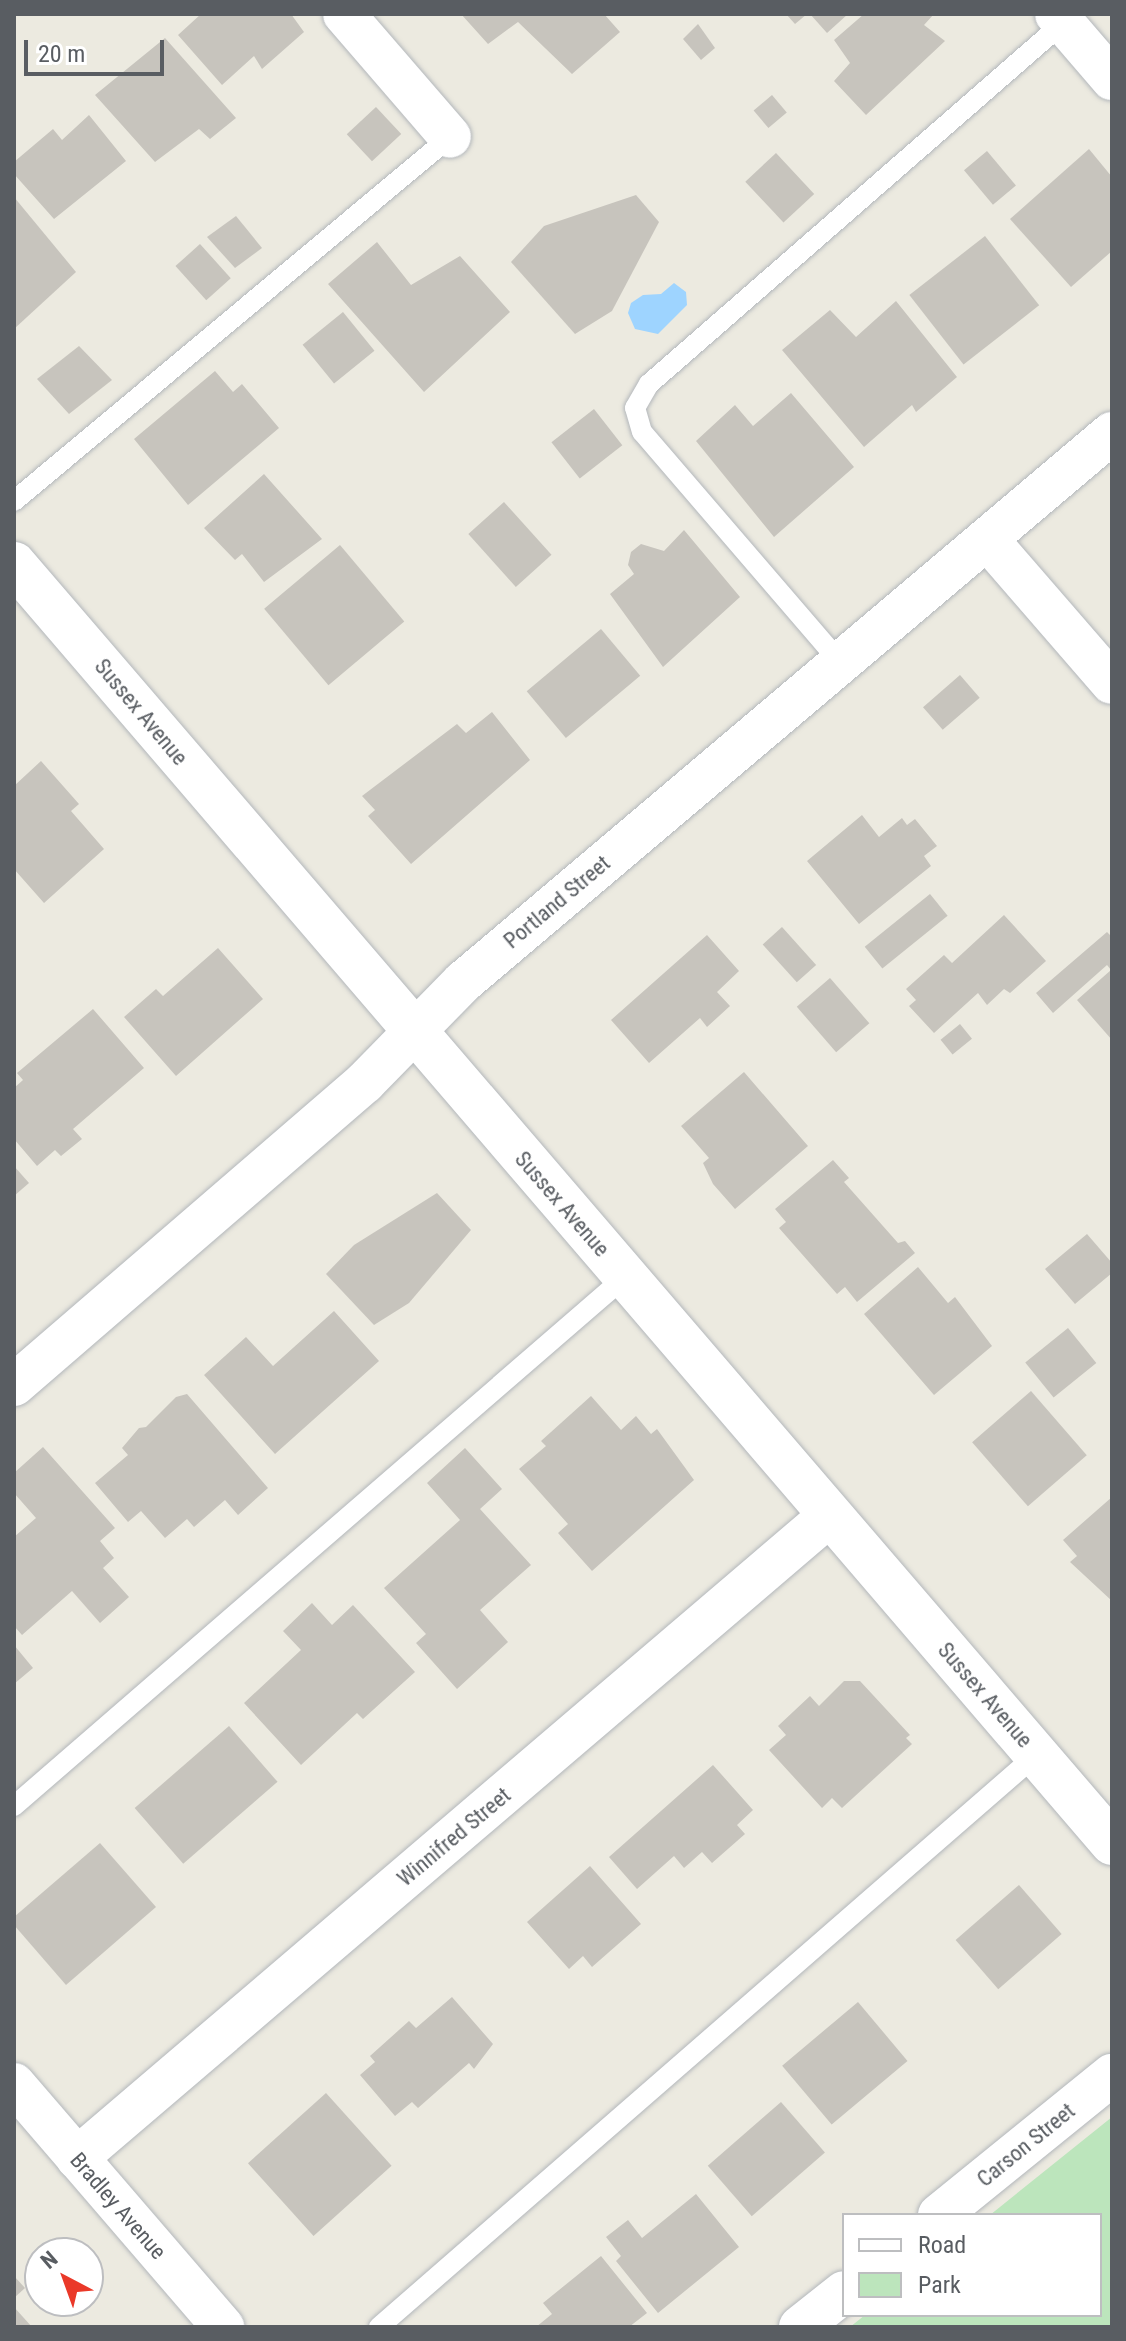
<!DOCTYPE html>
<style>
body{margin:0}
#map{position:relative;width:1126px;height:2341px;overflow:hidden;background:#eceae0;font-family:"Roboto Condensed",sans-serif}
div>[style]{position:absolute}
.green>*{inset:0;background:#bce5bc}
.water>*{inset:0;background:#9ed4ff}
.building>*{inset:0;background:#c7c4bd;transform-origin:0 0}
.roads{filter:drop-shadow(0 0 2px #b3b7bb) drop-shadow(0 0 2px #b3b7bb)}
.lane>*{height:20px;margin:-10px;padding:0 10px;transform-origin:10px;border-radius:10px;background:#fff}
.street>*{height:42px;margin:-21px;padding:0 21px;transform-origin:21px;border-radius:21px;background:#fff}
.secondary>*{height:44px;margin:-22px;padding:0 22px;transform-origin:22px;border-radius:22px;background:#fff}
span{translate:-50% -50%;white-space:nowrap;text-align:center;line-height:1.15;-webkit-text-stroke:8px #fff;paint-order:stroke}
.street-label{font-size:22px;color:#595d62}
.frame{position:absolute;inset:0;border:16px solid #595d62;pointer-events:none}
.legend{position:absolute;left:842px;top:2213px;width:260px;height:104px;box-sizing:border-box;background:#fff;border:2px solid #bdbec0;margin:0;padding:10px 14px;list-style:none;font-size:24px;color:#595d62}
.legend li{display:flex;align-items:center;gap:16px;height:40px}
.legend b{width:40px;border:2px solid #bdbec0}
.north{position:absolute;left:24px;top:2237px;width:80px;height:80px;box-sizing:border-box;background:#fff;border:2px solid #bdbec0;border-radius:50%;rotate:319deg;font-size:22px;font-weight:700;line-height:32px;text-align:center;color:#595d62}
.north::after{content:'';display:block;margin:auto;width:28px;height:36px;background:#ea3929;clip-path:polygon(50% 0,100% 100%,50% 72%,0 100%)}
.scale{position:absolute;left:24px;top:40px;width:140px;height:36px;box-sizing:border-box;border:4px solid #595d62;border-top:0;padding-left:10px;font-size:24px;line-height:28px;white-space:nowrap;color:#595d62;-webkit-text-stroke:6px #fff;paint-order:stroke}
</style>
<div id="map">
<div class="green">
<i style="clip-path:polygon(1112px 2117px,1112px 2327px,850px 2327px,865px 2315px,1100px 2315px,1100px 2215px,990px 2215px)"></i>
</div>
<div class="water">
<i style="clip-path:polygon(674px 283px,686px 292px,687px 305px,658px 334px,635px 329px,628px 313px,631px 303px,643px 295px,661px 294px)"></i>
</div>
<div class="building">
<i style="clip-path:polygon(201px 14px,291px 14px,304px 32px,262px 69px,254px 56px,222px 85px,178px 35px)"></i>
<i style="clip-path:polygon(461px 14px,604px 14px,620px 32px,572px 74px,518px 22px,488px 44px)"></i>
<i style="clip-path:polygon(786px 14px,807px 14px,795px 24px)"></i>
<i style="clip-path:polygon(810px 14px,848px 14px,827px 33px)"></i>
<i style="clip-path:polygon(864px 14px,934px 14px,924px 25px,945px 41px,866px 115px,834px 81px,850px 63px,834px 40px)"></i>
<i style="clip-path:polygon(698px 24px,715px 48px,701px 60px,683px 39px)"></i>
<i style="clip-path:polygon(165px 38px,236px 118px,210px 139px,199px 129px,155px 162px,95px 95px)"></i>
<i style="left:772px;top:95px;width:23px;height:24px;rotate:50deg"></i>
<i style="left:376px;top:107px;width:37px;height:40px;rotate:47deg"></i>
<i style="clip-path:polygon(89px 115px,126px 161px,54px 219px,14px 174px,14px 162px,53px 129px,62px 140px)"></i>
<i style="clip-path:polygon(1089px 149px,1112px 177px,1112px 251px,1071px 287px,1010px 219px)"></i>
<i style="left:987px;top:151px;width:45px;height:30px;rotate:50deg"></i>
<i style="left:776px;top:153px;width:56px;height:42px;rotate:47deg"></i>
<i style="clip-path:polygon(636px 195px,659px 222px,612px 311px,575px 334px,511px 262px,544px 226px)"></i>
<i style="clip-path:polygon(14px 197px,76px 272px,14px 329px)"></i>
<i style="clip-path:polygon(236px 216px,262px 248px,235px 268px,207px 237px)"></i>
<i style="left:985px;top:236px;width:88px;height:96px;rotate:52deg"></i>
<i style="clip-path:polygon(377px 242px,411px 285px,460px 256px,510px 312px,424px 392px,328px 284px)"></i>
<i style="left:200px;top:244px;width:46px;height:33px;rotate:48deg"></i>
<i style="clip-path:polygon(896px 301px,957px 377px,916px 412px,912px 405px,864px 447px,782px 350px,830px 310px,856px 337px)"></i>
<i style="left:343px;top:312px;width:50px;height:52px;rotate:51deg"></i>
<i style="clip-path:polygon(79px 346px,112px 380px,69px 414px,37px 379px)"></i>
<i style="clip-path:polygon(215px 371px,233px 392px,242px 384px,279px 428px,188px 505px,134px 439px)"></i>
<i style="clip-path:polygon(791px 393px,854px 467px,774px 537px,696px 441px,735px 405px,753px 426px)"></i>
<i style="left:594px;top:409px;width:46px;height:54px;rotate:52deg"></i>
<i style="clip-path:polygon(264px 474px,322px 539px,264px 582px,242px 554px,235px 560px,204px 528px)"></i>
<i style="left:504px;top:502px;width:71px;height:48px;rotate:48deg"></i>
<i style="clip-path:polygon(684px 530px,740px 597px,663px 667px,610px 594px,634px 574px,628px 565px,631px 552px,641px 544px,664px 551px)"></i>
<i style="left:340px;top:545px;width:100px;height:99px;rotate:50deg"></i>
<i style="left:601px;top:629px;width:61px;height:97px;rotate:50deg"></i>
<i style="left:960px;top:675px;width:30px;height:49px;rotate:49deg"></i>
<i style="clip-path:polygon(492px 712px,530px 760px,411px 864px,368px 816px,375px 810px,362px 796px,457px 724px,466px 733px)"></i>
<i style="clip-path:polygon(41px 761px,79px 804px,71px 811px,104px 849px,44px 903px,14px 869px,14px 786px)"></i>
<i style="clip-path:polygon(862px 815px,879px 837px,902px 818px,907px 825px,915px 819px,937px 846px,924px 856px,931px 866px,859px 924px,807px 861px)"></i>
<i style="left:930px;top:894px;width:28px;height:84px;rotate:51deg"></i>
<i style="clip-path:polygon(1004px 915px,1046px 961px,1010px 993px,1004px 989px,987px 1005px,978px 993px,934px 1033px,909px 1006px,916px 1000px,906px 989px,944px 955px,952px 963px)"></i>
<i style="left:782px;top:927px;width:51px;height:26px;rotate:48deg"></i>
<i style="clip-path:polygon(1107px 932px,1112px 937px,1112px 1040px,1077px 1000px,1111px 970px,1107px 965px,1053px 1013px,1036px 993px)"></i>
<i style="clip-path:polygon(707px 935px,739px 971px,717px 992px,730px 1006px,707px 1027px,700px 1018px,649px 1063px,611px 1020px)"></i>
<i style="clip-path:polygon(218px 948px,263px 999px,176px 1076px,124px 1017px,156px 989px,163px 996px)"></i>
<i style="left:830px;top:978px;width:60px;height:44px;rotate:49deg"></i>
<i style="clip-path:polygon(93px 1009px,144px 1068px,73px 1129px,82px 1139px,61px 1156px,55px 1150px,37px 1166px,14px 1139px,14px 1088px,23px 1080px,17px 1073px)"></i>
<i style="left:960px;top:1024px;width:19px;height:25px;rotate:51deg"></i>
<i style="clip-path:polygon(744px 1072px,808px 1146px,735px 1209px,713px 1184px,703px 1163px,709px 1158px,681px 1126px)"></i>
<i style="clip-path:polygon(833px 1160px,849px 1178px,844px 1182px,898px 1243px,905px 1241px,915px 1253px,857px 1302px,845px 1287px,837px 1294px,779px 1228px,786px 1222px,775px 1209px)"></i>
<i style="clip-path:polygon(14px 1166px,29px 1183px,14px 1196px)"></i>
<i style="clip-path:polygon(437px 1193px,471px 1230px,409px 1303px,374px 1325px,326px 1274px,354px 1245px)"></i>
<i style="clip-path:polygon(1087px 1234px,1112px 1263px,1112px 1273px,1075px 1304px,1045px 1269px)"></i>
<i style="clip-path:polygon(918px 1267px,948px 1303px,955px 1297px,992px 1346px,934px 1395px,864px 1314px)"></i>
<i style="clip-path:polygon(334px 1311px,379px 1361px,275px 1454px,204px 1375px,246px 1337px,273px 1366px)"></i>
<i style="left:1068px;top:1328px;width:45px;height:55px;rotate:51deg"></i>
<i style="left:1031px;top:1391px;width:85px;height:78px;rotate:49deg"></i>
<i style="clip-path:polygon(187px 1394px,268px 1488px,238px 1515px,225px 1500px,194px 1527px,187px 1519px,165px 1538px,141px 1511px,128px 1522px,95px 1483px,128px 1455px,122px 1448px,139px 1428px,146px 1427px,176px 1397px)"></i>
<i style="clip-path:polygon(591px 1396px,621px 1430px,636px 1416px,651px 1434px,657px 1429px,694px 1480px,592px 1571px,558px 1533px,568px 1524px,519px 1469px,546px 1446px,541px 1441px)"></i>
<i style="clip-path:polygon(43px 1447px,115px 1528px,100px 1541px,114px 1558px,103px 1568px,129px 1597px,100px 1623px,72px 1591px,22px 1635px,14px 1626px,14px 1537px,36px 1518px,14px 1493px,14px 1473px)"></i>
<i style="clip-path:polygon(465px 1448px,502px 1489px,480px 1509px,531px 1565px,480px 1610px,508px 1642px,457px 1689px,416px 1643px,426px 1634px,384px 1588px,460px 1520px,427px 1483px)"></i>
<i style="clip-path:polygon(1112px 1497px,1112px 1601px,1070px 1562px,1077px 1556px,1063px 1540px)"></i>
<i style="clip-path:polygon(312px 1603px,332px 1625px,353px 1605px,415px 1672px,363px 1719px,357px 1713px,301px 1765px,244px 1703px,301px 1650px,283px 1631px)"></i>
<i style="clip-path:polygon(14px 1645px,33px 1668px,14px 1684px)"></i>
<i style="clip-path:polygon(844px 1681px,860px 1681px,910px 1735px,906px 1738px,912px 1744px,842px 1808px,832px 1798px,822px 1808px,769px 1750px,786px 1735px,778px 1726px,810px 1696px,819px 1706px)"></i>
<i style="left:229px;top:1726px;width:74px;height:125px;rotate:49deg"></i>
<i style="clip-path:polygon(713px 1765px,753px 1810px,737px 1825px,745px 1834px,712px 1863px,702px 1852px,684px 1868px,674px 1856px,637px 1889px,609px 1857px)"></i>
<i style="clip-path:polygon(100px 1843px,156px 1907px,66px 1985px,14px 1925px,14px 1917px)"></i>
<i style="clip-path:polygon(590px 1866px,641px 1924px,592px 1967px,583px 1956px,569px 1969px,527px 1922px)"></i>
<i style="left:1019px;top:1885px;width:65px;height:84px;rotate:49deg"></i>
<i style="clip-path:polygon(452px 1997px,493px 2044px,474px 2069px,469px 2063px,418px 2108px,412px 2102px,395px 2116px,360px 2075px,375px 2062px,370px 2056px,409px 2021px,416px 2028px)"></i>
<i style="left:858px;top:2002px;width:77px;height:99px;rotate:50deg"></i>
<i style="left:326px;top:2093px;width:98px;height:105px;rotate:48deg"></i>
<i style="left:781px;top:2102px;width:67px;height:97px;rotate:49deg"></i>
<i style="clip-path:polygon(696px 2194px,739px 2247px,658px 2313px,616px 2261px,621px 2256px,606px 2237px,628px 2220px,642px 2238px)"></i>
<i style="clip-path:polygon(601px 2256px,647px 2313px,629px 2327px,536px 2327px,552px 2314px,543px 2303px)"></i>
<i style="clip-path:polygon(14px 2276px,25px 2288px,14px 2298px)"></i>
<i style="clip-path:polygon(14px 2307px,32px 2327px,14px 2327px)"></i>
</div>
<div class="roads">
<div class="lane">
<i style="left:14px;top:501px;width:568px;rotate:-39.86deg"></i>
<i style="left:840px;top:662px;width:303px;rotate:-130.7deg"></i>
<i style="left:642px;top:432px;width:25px;rotate:-106deg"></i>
<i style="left:635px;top:408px;width:28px;rotate:-60deg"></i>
<i style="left:649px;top:384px;width:549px;rotate:-41.09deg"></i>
<i style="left:14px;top:1806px;width:808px;rotate:-40.89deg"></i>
<i style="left:379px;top:2327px;width:871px;rotate:-41.04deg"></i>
</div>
<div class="street">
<i style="left:344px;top:14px;width:162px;rotate:49.2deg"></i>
<i style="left:1056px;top:14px;width:86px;rotate:49.3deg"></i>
<i style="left:988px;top:540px;width:189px;rotate:49.1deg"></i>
<i style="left:14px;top:1385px;width:464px;rotate:-40.8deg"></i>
<i style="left:365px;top:1082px;width:140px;rotate:-45.6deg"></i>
<i style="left:463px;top:982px;width:850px;rotate:-40.23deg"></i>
<i style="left:14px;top:2084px;width:321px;rotate:49.3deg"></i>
<i style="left:77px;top:2158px;width:990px;rotate:-40.49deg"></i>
<i style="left:939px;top:2215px;width:223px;rotate:-39deg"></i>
<i style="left:800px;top:2327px;width:56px;rotate:-38.5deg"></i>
</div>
<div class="secondary">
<i style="left:14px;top:564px;width:1686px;rotate:49.35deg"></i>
</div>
</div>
<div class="street-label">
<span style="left:141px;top:712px;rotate:50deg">Sussex Avenue</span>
<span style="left:557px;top:902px;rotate:-40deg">Portland Street</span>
<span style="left:562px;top:1204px;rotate:49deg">Sussex Avenue</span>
<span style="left:985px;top:1695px;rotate:49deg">Sussex Avenue</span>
<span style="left:454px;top:1837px;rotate:-40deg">Winnifred Street</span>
<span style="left:1026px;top:2145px;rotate:-39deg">Carson Street</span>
<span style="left:118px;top:2206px;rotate:49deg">Bradley Avenue</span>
</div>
<div class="frame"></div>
<ul class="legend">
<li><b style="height:10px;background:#fff"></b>Road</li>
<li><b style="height:22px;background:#bce5bc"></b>Park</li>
</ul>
<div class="north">N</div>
<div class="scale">20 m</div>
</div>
